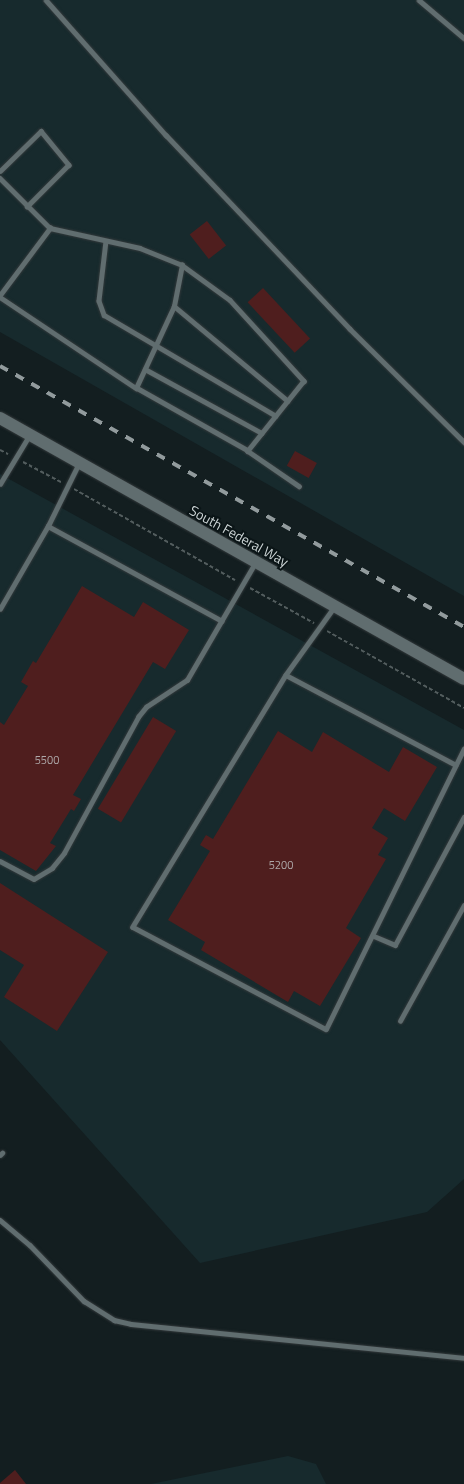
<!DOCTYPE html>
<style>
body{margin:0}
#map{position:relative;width:464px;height:1484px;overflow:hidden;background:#131e20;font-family:"Titillium Web",sans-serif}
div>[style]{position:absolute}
.built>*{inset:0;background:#172a2d}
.building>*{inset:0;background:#4f1e1e;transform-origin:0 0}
.path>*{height:2px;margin-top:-1px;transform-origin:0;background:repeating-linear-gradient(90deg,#535d5e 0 4px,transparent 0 6.5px)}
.roads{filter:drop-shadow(0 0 1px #33393b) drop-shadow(0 0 1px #33393b)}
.lane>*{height:4.5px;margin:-2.25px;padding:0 2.25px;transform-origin:2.25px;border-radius:2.25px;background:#606d6f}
.secondary>*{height:12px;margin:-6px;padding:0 6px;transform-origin:6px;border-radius:6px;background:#606d6f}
.rail>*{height:4px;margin-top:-2px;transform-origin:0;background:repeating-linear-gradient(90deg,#929b9d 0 9px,transparent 0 18px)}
span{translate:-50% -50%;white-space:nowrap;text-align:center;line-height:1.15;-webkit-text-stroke:4px #0b1517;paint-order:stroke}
.number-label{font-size:11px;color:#aea8a9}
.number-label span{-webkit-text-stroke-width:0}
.street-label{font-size:14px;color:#ced6d7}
</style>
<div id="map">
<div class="built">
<i style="clip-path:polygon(0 0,464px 0,464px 596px,0 332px)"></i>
<i style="clip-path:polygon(0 474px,464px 730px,464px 1179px,427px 1212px,200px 1263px,0 1040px)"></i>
<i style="clip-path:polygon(288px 1456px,316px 1464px,326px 1484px,151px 1484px)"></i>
</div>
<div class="building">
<i style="left:207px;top:221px;width:31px;height:22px;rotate:52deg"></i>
<i style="left:263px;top:288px;width:69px;height:21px;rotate:47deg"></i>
<i style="left:295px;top:451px;width:25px;height:17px;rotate:29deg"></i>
<i style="clip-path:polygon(82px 586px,134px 617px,143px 602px,189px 630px,165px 669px,153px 662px,73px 795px,81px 799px,74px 811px,71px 809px,50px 843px,56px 846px,36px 871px,0 850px,0 722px,4px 725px,28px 686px,21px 682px,33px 661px,36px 663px)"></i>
<i style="left:153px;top:717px;width:27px;height:107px;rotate:31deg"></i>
<i style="clip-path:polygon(278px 731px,312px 752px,323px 732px,389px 772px,403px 747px,437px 767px,405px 821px,384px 808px,372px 828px,388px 838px,378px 855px,386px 859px,346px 928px,361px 938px,320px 1006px,294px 991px,288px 1002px,201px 950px,205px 942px,168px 920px,210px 851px,200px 845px,206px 835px,213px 839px)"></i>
<i style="clip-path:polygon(0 883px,108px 952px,57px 1031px,4px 997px,24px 965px,0 950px)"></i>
<i style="clip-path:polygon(15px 1470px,26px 1484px,0 1484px,0 1483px)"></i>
</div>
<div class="path">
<i style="left:0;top:450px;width:9px;rotate:27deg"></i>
<i style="left:23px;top:462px;width:43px;rotate:27.8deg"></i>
<i style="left:74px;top:489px;width:185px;rotate:29.5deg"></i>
<i style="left:250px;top:588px;width:73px;rotate:28.7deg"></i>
<i style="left:327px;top:631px;width:157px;rotate:29.3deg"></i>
</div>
<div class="roads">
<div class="lane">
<i style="left:46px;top:0;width:181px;rotate:48.4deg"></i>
<i style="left:166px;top:135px;width:267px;rotate:46.5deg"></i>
<i style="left:350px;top:329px;width:161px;rotate:44.7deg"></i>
<i style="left:419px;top:0;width:59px;rotate:40.2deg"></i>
<i style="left:0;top:171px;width:57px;rotate:-44.3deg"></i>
<i style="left:41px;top:131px;width:44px;rotate:50.5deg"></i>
<i style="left:69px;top:165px;width:59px;rotate:135deg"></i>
<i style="left:0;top:178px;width:71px;rotate:45deg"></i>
<i style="left:106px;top:241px;width:60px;rotate:96.7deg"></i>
<i style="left:99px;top:301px;width:15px;rotate:70deg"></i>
<i style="left:104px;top:315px;width:199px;rotate:30.4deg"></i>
<i style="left:0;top:295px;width:84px;rotate:-53.3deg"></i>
<i style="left:50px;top:228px;width:92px;rotate:12.5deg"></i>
<i style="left:140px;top:248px;width:45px;rotate:22deg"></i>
<i style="left:182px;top:265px;width:59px;rotate:36.1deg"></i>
<i style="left:230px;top:300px;width:110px;rotate:47.6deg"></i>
<i style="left:304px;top:381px;width:90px;rotate:128.7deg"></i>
<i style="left:248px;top:451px;width:129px;rotate:-150.6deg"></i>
<i style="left:0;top:297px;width:164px;rotate:33.8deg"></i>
<i style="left:136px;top:388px;width:90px;rotate:-65.1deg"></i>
<i style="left:174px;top:306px;width:42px;rotate:-79deg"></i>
<i style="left:174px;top:306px;width:148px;rotate:39.8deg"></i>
<i style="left:145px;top:369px;width:133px;rotate:28.7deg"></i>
<i style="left:248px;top:451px;width:62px;rotate:34.5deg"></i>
<i style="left:0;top:484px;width:56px;rotate:-58.9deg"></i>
<i style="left:48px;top:526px;width:198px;rotate:28.6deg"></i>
<i style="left:334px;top:608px;width:82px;rotate:125.6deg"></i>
<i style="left:286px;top:675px;width:295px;rotate:121.3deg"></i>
<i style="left:133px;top:927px;width:218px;rotate:27.9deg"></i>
<i style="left:326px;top:1029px;width:312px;rotate:-63.8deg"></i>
<i style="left:0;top:609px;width:96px;rotate:-60deg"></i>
<i style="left:48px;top:526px;width:70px;rotate:-63.8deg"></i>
<i style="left:286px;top:675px;width:192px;rotate:27.9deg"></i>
<i style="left:0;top:861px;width:38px;rotate:28deg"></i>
<i style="left:34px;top:879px;width:21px;rotate:-31deg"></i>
<i style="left:52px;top:868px;width:19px;rotate:-51deg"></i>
<i style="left:64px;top:853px;width:155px;rotate:-61.4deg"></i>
<i style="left:138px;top:717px;width:13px;rotate:-51deg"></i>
<i style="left:146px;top:707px;width:49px;rotate:-33.4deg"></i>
<i style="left:187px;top:680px;width:135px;rotate:-59.8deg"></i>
<i style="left:374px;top:936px;width:23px;rotate:23deg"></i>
<i style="left:395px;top:945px;width:145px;rotate:-61.7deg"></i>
<i style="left:400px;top:1021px;width:132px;rotate:-61.1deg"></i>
<i style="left:0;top:1155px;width:3px;rotate:-45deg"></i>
<i style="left:0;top:1220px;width:39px;rotate:40deg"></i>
<i style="left:30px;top:1245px;width:78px;rotate:46deg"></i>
<i style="left:84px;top:1301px;width:36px;rotate:32deg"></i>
<i style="left:114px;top:1320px;width:17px;rotate:13deg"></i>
<i style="left:131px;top:1324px;width:335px;rotate:5.8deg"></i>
</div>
<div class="secondary">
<i style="left:0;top:418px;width:532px;rotate:29.36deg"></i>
</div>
</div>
<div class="rail">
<i style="left:0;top:366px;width:532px;rotate:29.36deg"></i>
</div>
<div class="number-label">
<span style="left:47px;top:760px">5500</span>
<span style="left:281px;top:865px">5200</span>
</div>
<div class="street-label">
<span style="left:239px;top:536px;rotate:29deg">South Federal Way</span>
</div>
</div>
